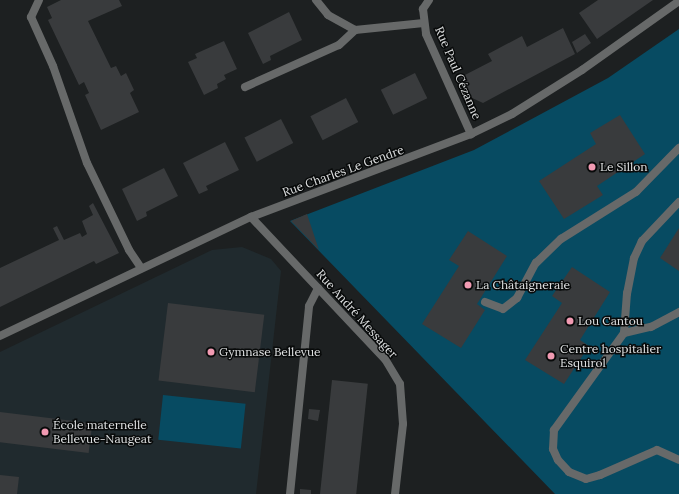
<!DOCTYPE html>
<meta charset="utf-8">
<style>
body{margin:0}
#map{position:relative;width:679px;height:494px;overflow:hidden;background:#1d2021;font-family:Lora,serif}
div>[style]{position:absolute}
.built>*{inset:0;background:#202a2e}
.green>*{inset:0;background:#074b62;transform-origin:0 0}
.building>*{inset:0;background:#393b3d;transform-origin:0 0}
.service>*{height:8px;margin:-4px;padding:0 4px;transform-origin:4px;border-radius:4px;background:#676969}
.minor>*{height:8px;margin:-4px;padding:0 4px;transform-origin:4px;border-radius:4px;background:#676969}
.tertiary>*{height:8px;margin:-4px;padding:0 4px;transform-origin:4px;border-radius:4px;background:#676969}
.dots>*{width:11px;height:11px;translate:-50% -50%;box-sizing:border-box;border:2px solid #080a0a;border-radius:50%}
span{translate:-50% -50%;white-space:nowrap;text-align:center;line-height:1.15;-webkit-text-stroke:3px #080a0a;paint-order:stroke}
.street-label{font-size:12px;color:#dfe1e2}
.poi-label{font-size:12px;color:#dfe1e2}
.left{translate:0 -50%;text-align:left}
</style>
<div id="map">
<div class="built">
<i style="clip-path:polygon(242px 247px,271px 259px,281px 271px,256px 494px,0 494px,0 352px,212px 250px)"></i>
</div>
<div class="green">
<i style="clip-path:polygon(679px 29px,679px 494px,555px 494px,290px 221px,474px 150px,608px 78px)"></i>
<i style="left:163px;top:395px;width:83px;height:45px;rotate:6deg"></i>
</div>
<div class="building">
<i style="clip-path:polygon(61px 0,119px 0,122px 6px,88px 21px,111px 68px,116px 66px,121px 76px,126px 73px,134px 90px,130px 93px,139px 112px,101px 130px,85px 95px,89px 93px,84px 82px,79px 85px,48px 20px,52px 18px,47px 7px)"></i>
<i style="clip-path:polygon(598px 0,653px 0,597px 39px,579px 13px)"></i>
<i style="clip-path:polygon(289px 12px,302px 40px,270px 56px,271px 60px,263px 64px,248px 33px)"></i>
<i style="clip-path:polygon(563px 28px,575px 54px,483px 103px,470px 97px,461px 77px,492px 61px,488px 54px,522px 36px,527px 47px)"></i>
<i style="clip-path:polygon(585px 34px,591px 43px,577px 53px,572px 42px)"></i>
<i style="clip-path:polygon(224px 41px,237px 69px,224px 75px,226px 79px,217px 84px,218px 88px,204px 95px,188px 62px,197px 58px,195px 54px)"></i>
<i style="left:415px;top:73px;width:28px;height:38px;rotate:64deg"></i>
<i style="left:346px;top:98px;width:27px;height:40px;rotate:63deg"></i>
<i style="clip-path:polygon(620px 115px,645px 154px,597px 186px,603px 195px,564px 219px,539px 181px,596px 144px,590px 133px)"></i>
<i style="left:281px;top:119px;width:27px;height:41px;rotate:63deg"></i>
<i style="clip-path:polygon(225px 142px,239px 170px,206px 186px,208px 190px,199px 194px,183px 163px)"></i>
<i style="clip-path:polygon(164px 168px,178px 196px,146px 212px,147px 216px,137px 221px,122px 189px)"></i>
<i style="clip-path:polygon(93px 203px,119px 253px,96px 264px,94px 261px,0 307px,0 268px,59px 240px,53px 228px,57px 226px,64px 240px,80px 233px,82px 237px,87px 234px,82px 221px,93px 215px,89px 206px)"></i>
<i style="clip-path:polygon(307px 214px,319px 250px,291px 221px)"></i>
<i style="clip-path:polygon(679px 228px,679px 271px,660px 258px)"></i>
<i style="clip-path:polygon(468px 231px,507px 256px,477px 304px,485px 310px,461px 348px,422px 324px,459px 266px,449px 260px)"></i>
<i style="clip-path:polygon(572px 267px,610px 292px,580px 340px,589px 346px,564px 384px,525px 360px,562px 303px,552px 296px)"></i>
<i style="left:168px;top:303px;width:97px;height:78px;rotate:7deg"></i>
<i style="left:332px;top:380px;width:36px;height:115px;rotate:6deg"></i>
<i style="clip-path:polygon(309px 409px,320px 410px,318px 421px,308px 419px)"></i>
<i style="left:0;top:412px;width:93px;height:30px;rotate:7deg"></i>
<i style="clip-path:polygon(0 475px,19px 477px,17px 494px,0 494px)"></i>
<i style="clip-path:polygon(300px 489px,311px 490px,311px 494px,300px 494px)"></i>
</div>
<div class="service">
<i style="left:39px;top:0;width:19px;rotate:115deg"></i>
<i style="left:31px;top:17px;width:54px;rotate:65.8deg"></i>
<i style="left:53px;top:66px;width:103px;rotate:70.7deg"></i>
<i style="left:87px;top:163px;width:97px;rotate:64.2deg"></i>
<i style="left:129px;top:250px;width:22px;rotate:56deg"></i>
<i style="left:316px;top:0;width:19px;rotate:51deg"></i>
<i style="left:328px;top:15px;width:31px;rotate:29deg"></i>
<i style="left:355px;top:30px;width:69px;rotate:-5.8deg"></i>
<i style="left:245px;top:87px;width:103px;rotate:-24.1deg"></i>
<i style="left:339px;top:45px;width:22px;rotate:-43deg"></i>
<i style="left:679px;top:202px;width:54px;rotate:133.5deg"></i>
<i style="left:642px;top:241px;width:19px;rotate:115deg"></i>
<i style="left:634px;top:258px;width:36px;rotate:101deg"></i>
<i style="left:627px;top:293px;width:40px;rotate:94.3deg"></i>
<i style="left:624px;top:333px;width:28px;rotate:-13deg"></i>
<i style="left:651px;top:327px;width:32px;rotate:-28deg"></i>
<i style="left:485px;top:302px;width:19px;rotate:21deg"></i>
<i style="left:503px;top:309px;width:18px;rotate:-38deg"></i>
<i style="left:517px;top:298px;width:40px;rotate:-62deg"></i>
<i style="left:536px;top:263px;width:35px;rotate:-44deg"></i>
<i style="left:561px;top:239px;width:89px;rotate:-32.1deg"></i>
<i style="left:636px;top:192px;width:62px;rotate:-45.7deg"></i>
<i style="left:624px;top:333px;width:120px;rotate:125.8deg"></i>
<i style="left:554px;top:430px;width:19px;rotate:93deg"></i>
<i style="left:553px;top:449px;width:12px;rotate:66deg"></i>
<i style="left:558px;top:460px;width:16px;rotate:47deg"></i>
<i style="left:569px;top:472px;width:18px;rotate:22deg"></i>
<i style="left:586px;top:479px;width:15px;rotate:-16deg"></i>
<i style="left:600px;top:475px;width:62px;rotate:-23.7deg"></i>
<i style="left:657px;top:450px;width:24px;rotate:24deg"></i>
<i style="left:290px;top:494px;width:189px;rotate:-84.2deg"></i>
<i style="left:309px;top:306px;width:20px;rotate:-63deg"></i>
</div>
<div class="minor">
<i style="left:429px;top:0;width:11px;rotate:124deg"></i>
<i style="left:423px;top:9px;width:25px;rotate:83deg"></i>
<i style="left:426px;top:34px;width:110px;rotate:65.8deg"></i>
<i style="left:251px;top:217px;width:195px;rotate:46.7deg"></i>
<i style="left:385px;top:359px;width:29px;rotate:59deg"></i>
<i style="left:400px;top:384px;width:40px;rotate:85.7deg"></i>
<i style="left:403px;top:424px;width:70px;rotate:96.5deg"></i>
</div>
<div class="tertiary">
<i style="left:0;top:336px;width:278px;rotate:-25.4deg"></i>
<i style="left:251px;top:217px;width:235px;rotate:-20.7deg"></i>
<i style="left:471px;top:134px;width:46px;rotate:-26deg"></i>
<i style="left:512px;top:114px;width:83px;rotate:-32.2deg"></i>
<i style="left:582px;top:70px;width:119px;rotate:-35.4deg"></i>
</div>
<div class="dots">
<i style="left:592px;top:167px;background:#f19ab2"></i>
<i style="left:468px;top:285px;background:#f19ab2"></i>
<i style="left:570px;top:321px;background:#f19ab2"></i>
<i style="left:211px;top:352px;background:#f19ab2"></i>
<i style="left:551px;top:356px;background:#f19ab2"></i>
<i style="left:45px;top:432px;background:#f19ab2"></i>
</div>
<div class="street-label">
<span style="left:458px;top:73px;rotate:67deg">Rue Paul Cézanne</span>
<span style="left:343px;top:171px;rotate:-20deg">Rue Charles Le Gendre</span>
<span style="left:357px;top:314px;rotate:48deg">Rue André Messager</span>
</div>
<div class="poi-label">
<span class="left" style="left:600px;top:167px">Le Sillon</span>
<span class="left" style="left:476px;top:285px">La Châtaigneraie</span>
<span class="left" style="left:578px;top:321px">Lou Cantou</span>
<span class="left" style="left:560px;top:356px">Centre hospitalier<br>Esquirol</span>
<span class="left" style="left:219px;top:352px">Gymnase Bellevue</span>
<span class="left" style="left:53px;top:432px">École maternelle<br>Bellevue-Naugeat</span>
</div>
</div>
